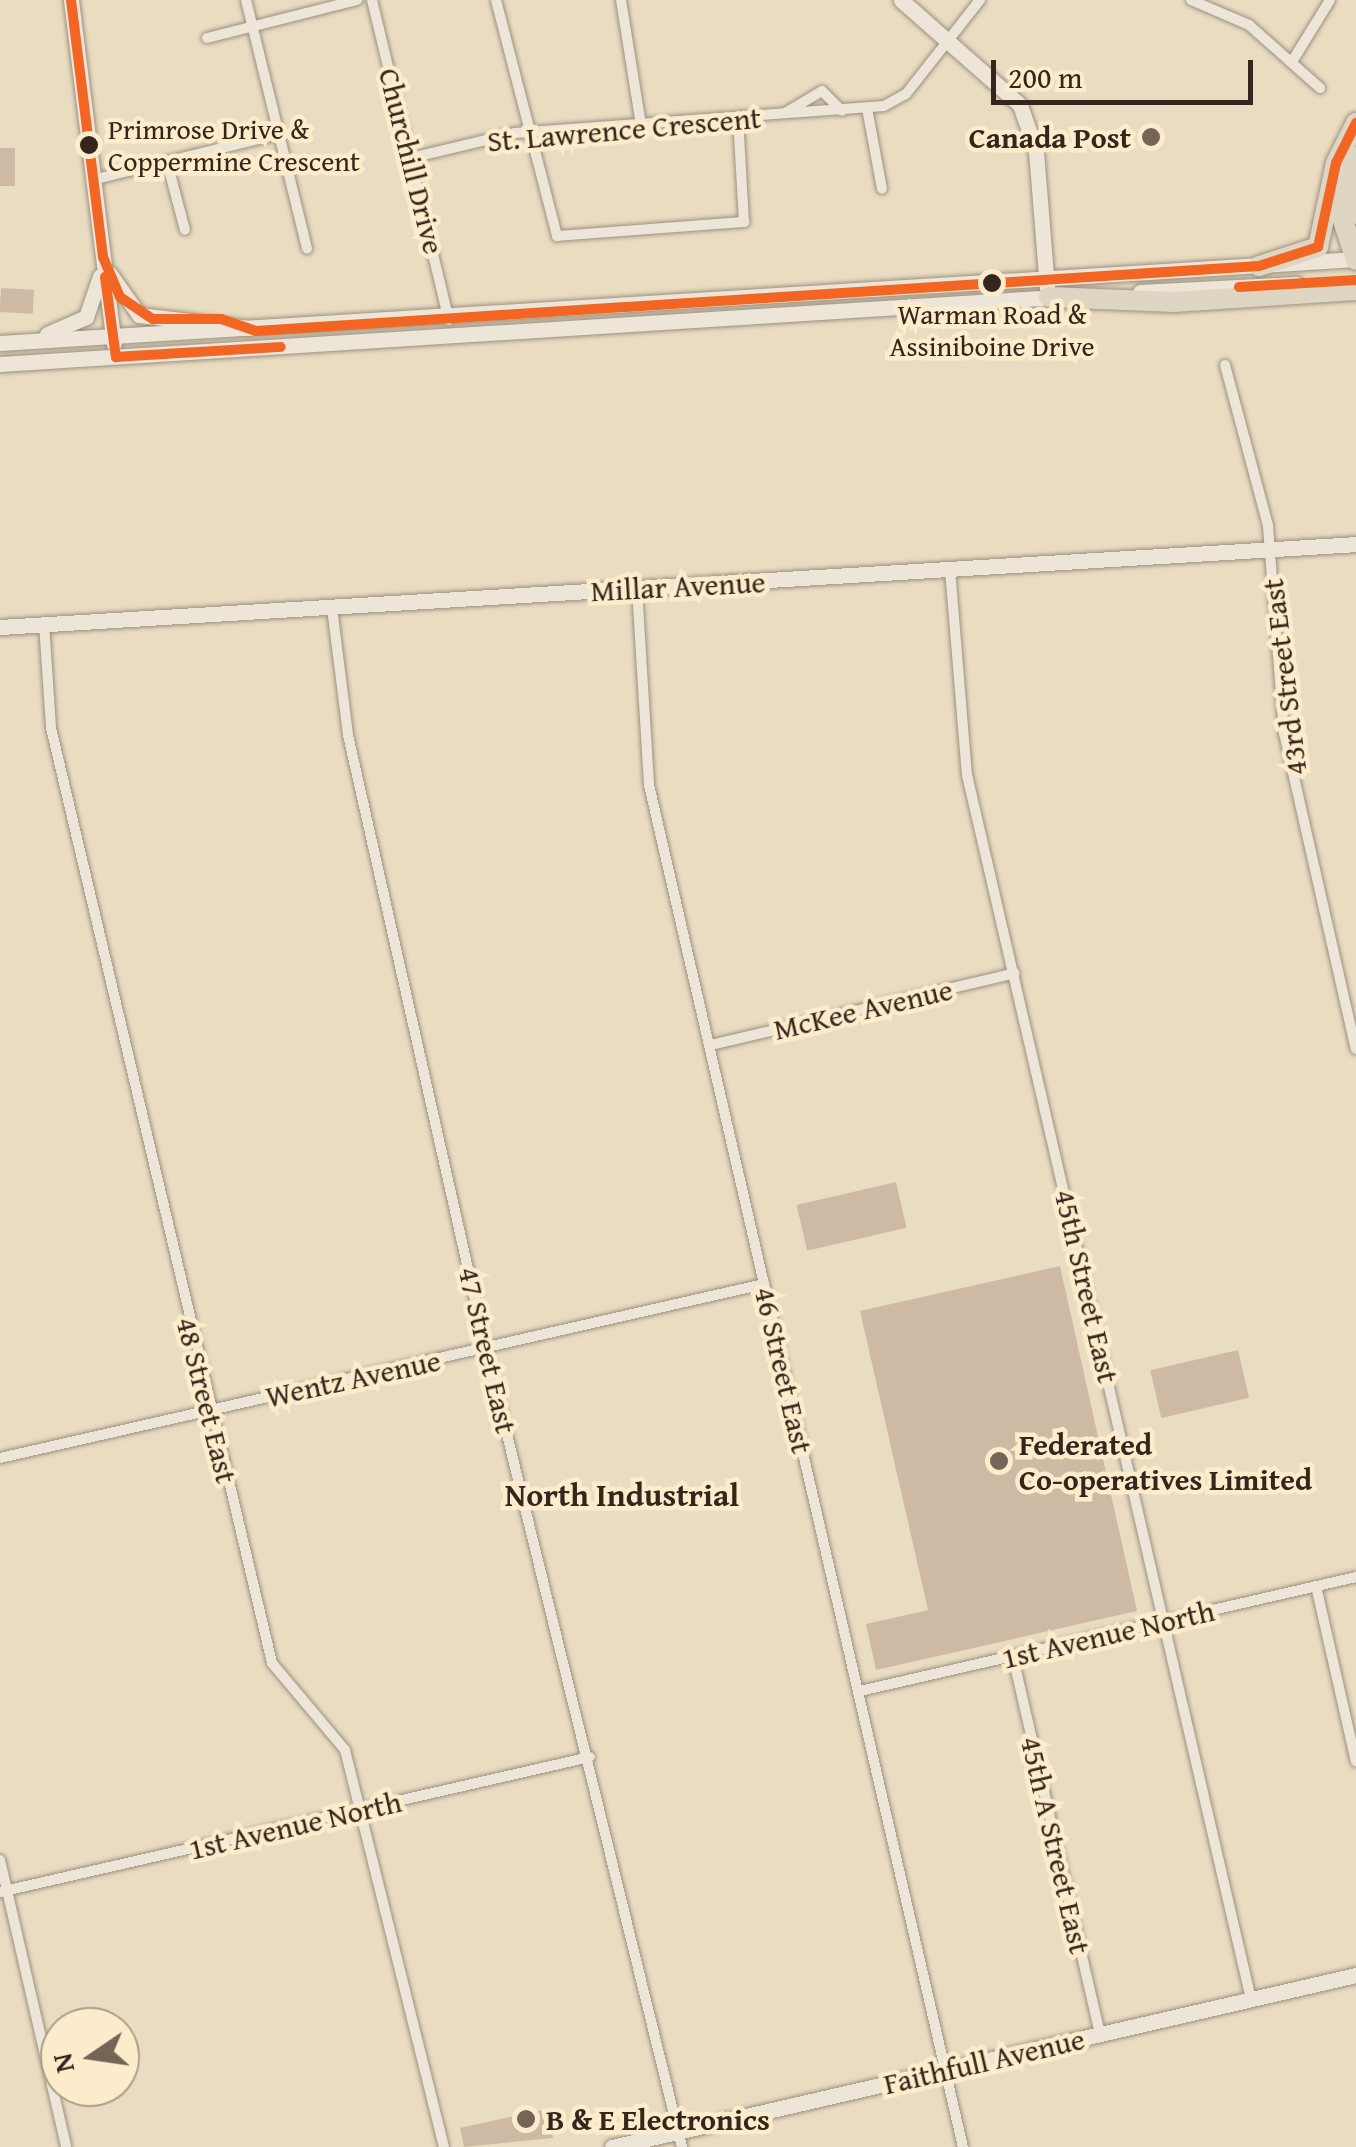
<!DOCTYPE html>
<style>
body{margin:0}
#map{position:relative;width:1356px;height:2147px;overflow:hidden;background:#eadcc1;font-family:"Gentium Book Plus",serif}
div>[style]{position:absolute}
.building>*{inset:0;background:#ceb9a5;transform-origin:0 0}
.roads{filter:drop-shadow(0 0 2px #9b9181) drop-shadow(0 0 2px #9b9181)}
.street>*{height:10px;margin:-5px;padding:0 5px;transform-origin:5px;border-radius:5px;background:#ece5d8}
.secondary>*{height:15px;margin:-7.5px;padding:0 7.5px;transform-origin:7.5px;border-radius:7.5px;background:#ece5d8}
.highway>*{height:20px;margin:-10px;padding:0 10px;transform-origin:10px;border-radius:10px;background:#dfd5c3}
.bus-1>*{height:10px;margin:-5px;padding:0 5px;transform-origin:5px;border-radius:5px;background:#f26522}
.dots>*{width:28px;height:28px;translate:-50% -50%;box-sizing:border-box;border:5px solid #fceccc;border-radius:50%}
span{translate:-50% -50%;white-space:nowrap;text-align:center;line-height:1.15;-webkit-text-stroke:9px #fceccc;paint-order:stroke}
.bus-label{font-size:28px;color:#36251c}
.left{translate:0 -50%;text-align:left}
.street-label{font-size:30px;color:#36251c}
.poi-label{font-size:30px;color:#36251c;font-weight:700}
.right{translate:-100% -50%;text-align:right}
.neighbourhood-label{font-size:32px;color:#36251c;font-weight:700}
.north{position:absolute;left:40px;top:2007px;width:100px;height:100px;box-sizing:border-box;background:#fceccc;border:2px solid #ad9c86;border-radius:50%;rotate:257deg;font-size:28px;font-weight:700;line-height:40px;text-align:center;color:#36251c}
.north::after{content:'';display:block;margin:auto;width:35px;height:45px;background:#756556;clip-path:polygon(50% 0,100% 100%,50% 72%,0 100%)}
.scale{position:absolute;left:991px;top:60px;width:262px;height:45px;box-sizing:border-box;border:5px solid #36251c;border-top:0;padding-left:12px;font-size:30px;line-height:35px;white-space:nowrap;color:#36251c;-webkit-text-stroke:8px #fceccc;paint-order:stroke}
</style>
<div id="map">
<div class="building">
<i style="left:0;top:148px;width:15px;height:38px"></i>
<i style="left:1px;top:288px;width:33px;height:24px;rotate:3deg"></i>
<i style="left:896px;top:1182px;width:47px;height:102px;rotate:77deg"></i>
<i style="clip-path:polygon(1060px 1266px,1137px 1611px,876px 1670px,866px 1624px,928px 1610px,860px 1311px)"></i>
<i style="left:1238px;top:1350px;width:49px;height:90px;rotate:77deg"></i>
<i style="clip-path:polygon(546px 2109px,553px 2138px,464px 2147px,460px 2128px)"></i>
</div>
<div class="roads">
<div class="street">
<i style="left:246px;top:0;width:256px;rotate:76.2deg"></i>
<i style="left:372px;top:0;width:329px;rotate:76.5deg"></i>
<i style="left:496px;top:0;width:244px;rotate:75.5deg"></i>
<i style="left:557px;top:236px;width:188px;rotate:-4.3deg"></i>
<i style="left:744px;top:222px;width:104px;rotate:-93.3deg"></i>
<i style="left:621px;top:0;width:127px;rotate:80.9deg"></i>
<i style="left:1191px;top:0;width:63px;rotate:23.3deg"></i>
<i style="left:1249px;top:25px;width:95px;rotate:41.6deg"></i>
<i style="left:207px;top:38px;width:155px;rotate:-14.2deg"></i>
<i style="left:1293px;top:60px;width:70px;rotate:-58.3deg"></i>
<i style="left:867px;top:108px;width:82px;rotate:79.5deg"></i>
<i style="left:785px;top:113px;width:43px;rotate:-30.7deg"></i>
<i style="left:822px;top:91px;width:28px;rotate:45deg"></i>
<i style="left:411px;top:158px;width:107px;rotate:-13.5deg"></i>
<i style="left:515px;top:133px;width:370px;rotate:-4.2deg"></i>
<i style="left:884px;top:106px;width:25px;rotate:-29deg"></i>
<i style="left:906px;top:94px;width:120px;rotate:-51.8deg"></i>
<i style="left:167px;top:162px;width:70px;rotate:75.2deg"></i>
<i style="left:92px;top:180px;width:193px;rotate:-13.8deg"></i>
<i style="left:1225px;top:365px;width:167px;rotate:75deg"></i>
<i style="left:1268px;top:526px;width:208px;rotate:85.6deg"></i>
<i style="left:1284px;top:733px;width:324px;rotate:77.2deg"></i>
<i style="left:950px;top:569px;width:207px;rotate:85.3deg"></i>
<i style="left:967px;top:775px;width:1257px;rotate:76.94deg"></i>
<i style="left:637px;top:588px;width:197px;rotate:86.5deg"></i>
<i style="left:649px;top:785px;width:1398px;rotate:77.02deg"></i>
<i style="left:332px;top:608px;width:128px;rotate:82.8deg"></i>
<i style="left:348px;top:735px;width:629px;rotate:77.33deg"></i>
<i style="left:486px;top:1349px;width:822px;rotate:76.2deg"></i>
<i style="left:44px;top:624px;width:104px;rotate:86.1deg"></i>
<i style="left:51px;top:728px;width:961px;rotate:76.7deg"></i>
<i style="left:272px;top:1663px;width:114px;rotate:50deg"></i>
<i style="left:345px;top:1750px;width:409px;rotate:76deg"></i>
<i style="left:711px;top:1045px;width:312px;rotate:-13.3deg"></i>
<i style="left:0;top:1458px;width:784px;rotate:-12.83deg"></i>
<i style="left:1316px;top:1586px;width:180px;rotate:77.2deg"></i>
<i style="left:1013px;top:1657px;width:387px;rotate:77deg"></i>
<i style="left:860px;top:1691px;width:509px;rotate:-12.94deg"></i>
<i style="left:0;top:1860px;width:294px;rotate:77deg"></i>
<i style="left:0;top:1892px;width:605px;rotate:-12.89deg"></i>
</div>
<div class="secondary">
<i style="left:71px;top:0;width:346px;rotate:82.9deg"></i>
<i style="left:901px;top:0;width:159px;rotate:41.4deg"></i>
<i style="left:1020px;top:105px;width:49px;rotate:70.8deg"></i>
<i style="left:1036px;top:151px;width:137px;rotate:85.4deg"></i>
<i style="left:110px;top:274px;width:50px;rotate:54.7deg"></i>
<i style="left:139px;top:315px;width:110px;rotate:6.8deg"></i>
<i style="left:1140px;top:292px;width:157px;rotate:-2.9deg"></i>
<i style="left:47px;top:334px;width:43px;rotate:-23.6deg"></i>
<i style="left:86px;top:317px;width:43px;rotate:-71.1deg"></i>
<i style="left:0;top:343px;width:1359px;rotate:-3.54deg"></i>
<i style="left:0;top:364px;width:1059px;rotate:-3.63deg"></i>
<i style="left:0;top:627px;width:1359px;rotate:-3.5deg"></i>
<i style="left:612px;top:2147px;width:764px;rotate:-13.02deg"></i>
</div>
<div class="highway">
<i style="left:1356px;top:157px;width:36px;rotate:101deg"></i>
<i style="left:1349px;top:192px;width:23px;rotate:72deg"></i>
<i style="left:1336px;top:199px;width:64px;rotate:71.8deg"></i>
<i style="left:1259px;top:266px;width:62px;rotate:-17.9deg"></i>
<i style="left:1318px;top:247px;width:86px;rotate:-77.9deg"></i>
<i style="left:1336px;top:163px;width:45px;rotate:-63.4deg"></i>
<i style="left:1049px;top:297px;width:125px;rotate:2.3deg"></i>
<i style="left:1174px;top:302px;width:182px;rotate:-3.8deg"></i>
</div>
</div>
<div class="bus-1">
<i style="left:71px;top:0;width:259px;rotate:82.9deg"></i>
<i style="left:103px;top:257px;width:43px;rotate:67deg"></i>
<i style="left:120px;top:297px;width:40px;rotate:34deg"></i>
<i style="left:153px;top:319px;width:68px"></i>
<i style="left:221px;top:319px;width:37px;rotate:19deg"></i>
<i style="left:256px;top:331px;width:1005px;rotate:-3.71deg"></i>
<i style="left:1259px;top:266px;width:62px;rotate:-17.9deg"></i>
<i style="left:1318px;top:247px;width:86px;rotate:-77.9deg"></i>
<i style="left:1336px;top:163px;width:45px;rotate:-63.4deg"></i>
<i style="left:105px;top:277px;width:81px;rotate:82.2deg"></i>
<i style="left:116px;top:357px;width:165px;rotate:-3.5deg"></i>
<i style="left:1239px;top:287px;width:117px;rotate:-3.4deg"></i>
</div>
<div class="dots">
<i style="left:1151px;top:137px;background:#756556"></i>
<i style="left:89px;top:145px;background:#36251c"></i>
<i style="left:992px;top:283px;background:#36251c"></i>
<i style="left:999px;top:1461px;background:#756556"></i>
<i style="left:526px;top:2119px;background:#756556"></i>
</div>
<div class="bus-label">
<span class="left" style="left:108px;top:145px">Primrose Drive &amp;<br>Coppermine Crescent</span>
<span style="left:992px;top:330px">Warman Road &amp;<br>Assiniboine Drive</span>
</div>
<div class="street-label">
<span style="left:624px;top:129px;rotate:-5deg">St. Lawrence Crescent</span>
<span style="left:412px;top:161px;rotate:76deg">Churchill Drive</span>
<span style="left:678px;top:586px;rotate:-3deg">Millar Avenue</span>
<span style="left:1284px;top:677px;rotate:-97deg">43rd Street East</span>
<span style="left:863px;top:1009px;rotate:-13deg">McKee Avenue</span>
<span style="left:1087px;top:1286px;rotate:77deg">45th Street East</span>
<span style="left:488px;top:1350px;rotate:77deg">47 Street East</span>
<span style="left:784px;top:1370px;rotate:77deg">46 Street East</span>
<span style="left:353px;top:1378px;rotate:-12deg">Wentz Avenue</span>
<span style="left:207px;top:1400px;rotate:76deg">48 Street East</span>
<span style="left:1108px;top:1634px;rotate:-13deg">1st Avenue North</span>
<span style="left:295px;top:1825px;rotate:-13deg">1st Avenue North</span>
<span style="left:1056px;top:1845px;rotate:77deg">45th A Street East</span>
<span style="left:984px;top:2061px;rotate:-13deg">Faithfull Avenue</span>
</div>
<div class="poi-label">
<span class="right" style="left:1131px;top:137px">Canada Post</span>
<span class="left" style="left:1019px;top:1461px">Federated<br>Co-operatives Limited</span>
<span class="left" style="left:546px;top:2119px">B &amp; E Electronics</span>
</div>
<div class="neighbourhood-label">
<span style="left:622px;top:1495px">North Industrial</span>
</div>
<div class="north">N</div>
<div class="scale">200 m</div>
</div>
